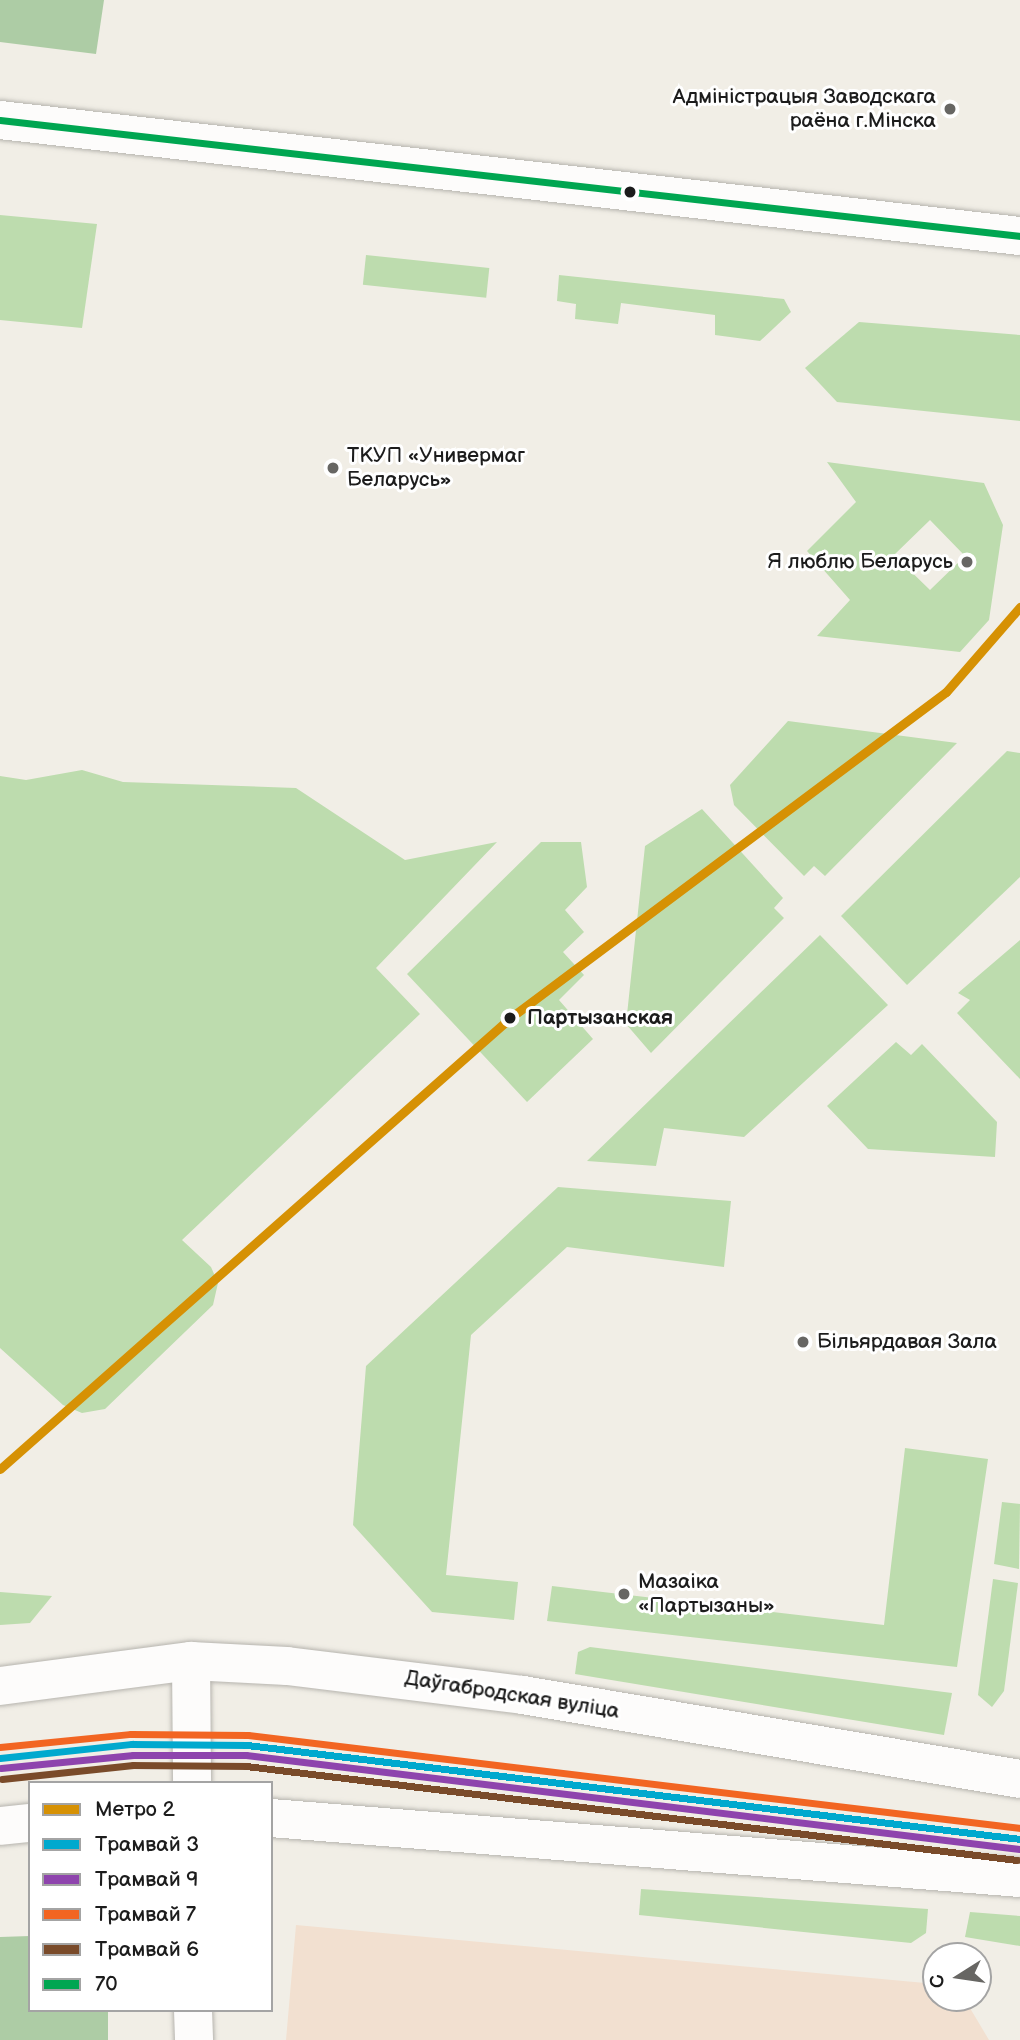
<!DOCTYPE html>
<meta charset="utf-8">
<style>
body{margin:0}
#map{position:relative;width:1020px;height:2040px;overflow:hidden;background:#f1eee6;font-family:"Balsamiq Sans",sans-serif}
div>[style]{position:absolute}
.built>*{inset:0;background:#f2e0d0}
.green>*{inset:0;background:#bddcae;transform-origin:0 0}
.forest>*{inset:0;background:#adcca5}
.roads{filter:drop-shadow(0 0 2px #b6b4ae) drop-shadow(0 0 2px #b6b4ae)}
.tertiary>*{height:38px;margin:-19px;padding:0 19px;transform-origin:19px;border-radius:19px;background:#fdfcfb}
.primary>*{height:38px;margin:-19px;padding:0 19px;transform-origin:19px;border-radius:19px;background:#fdfcfb}
.bus-1>*{height:7px;margin:-3.5px;padding:0 3.5px;transform-origin:3.5px;border-radius:3.5px;background:#00a651}
.tram-1>*{height:7px;margin:-3.5px;padding:0 3.5px;transform-origin:3.5px;border-radius:3.5px;background:#00a9ce}
.tram-2>*{height:7px;margin:-3.5px;padding:0 3.5px;transform-origin:3.5px;border-radius:3.5px;background:#8e44ad}
.tram-3>*{height:7px;margin:-3.5px;padding:0 3.5px;transform-origin:3.5px;border-radius:3.5px;background:#f26522}
.tram-4>*{height:7px;margin:-3.5px;padding:0 3.5px;transform-origin:3.5px;border-radius:3.5px;background:#7a4b2a}
.metro-1>*{height:9px;margin:-4.5px;padding:0 4.5px;transform-origin:4.5px;border-radius:4.5px;background:#d69104}
.dots>*{width:19px;height:19px;translate:-50% -50%;box-sizing:border-box;border:4px solid #fff;border-radius:50%}
span{translate:-50% -50%;white-space:nowrap;text-align:center;line-height:1.15;-webkit-text-stroke:6px #fff;paint-order:stroke}
.poi-label{font-size:21px;color:#1c1c1c}
.right{translate:-100% -50%;text-align:right}
.left{translate:0 -50%;text-align:left}
.stop-label{font-size:21px;color:#1c1c1c;font-weight:700}
.street-label{font-size:21px;color:#1c1c1c}
.legend{position:absolute;left:28px;top:1781px;width:245px;height:231px;box-sizing:border-box;background:#fff;border:2px solid #a4a4a4;margin:0;padding:9px 12px;list-style:none;font-size:21px;color:#1c1c1c}
.legend li{display:flex;align-items:center;gap:14px;height:35px}
.legend b{width:35px;border:2px solid #a4a4a4}
.north{position:absolute;left:922px;top:1942px;width:70px;height:70px;box-sizing:border-box;background:#fff;border:2px solid #a4a4a4;border-radius:50%;rotate:258deg;font-size:19px;font-weight:700;line-height:28px;text-align:center;color:#1c1c1c}
.north::after{content:'';display:block;margin:auto;width:24px;height:32px;background:#676663;clip-path:polygon(50% 0,100% 100%,50% 72%,0 100%)}
</style>
<div id="map">
<div class="built">
<i style="clip-path:polygon(296px 1925px,936px 1984px,936px 1998px,964px 1998px,989px 2040px,286px 2040px)"></i>
</div>
<div class="green">
<i style="clip-path:polygon(0 215px,97px 224px,82px 328px,0 320px)"></i>
<i style="left:366px;top:255px;width:124px;height:30px;rotate:6deg"></i>
<i style="clip-path:polygon(559px 275px,784px 299px,791px 312px,760px 341px,715px 335px,715px 315px,621px 303px,618px 324px,575px 319px,576px 304px,557px 301px)"></i>
<i style="clip-path:polygon(859px 322px,1020px 335px,1020px 421px,837px 402px,805px 368px)"></i>
<i style="clip-path:polygon(evenodd,827px 462px,984px 483px,1003px 525px,989px 620px,960px 652px,817px 636px,850px 600px,807px 551px,856px 502px,827px 462px,930px 520px,965px 556px,930px 590px,894px 555px,930px 520px)"></i>
<i style="clip-path:polygon(788px 721px,957px 743px,825px 876px,814px 866px,804px 876px,734px 805px,730px 785px)"></i>
<i style="clip-path:polygon(1007px 751px,1020px 753px,1020px 877px,907px 985px,841px 916px)"></i>
<i style="clip-path:polygon(82px 770px,123px 782px,296px 788px,405px 860px,497px 842px,376px 968px,420px 1014px,182px 1240px,211px 1267px,218px 1283px,213px 1305px,105px 1409px,82px 1413px,63px 1405px,0 1348px,0 776px,26px 780px)"></i>
<i style="clip-path:polygon(702px 809px,783px 898px,774px 908px,784px 918px,651px 1053px,626px 1024px,645px 846px)"></i>
<i style="clip-path:polygon(541px 842px,581px 842px,587px 887px,565px 910px,584px 932px,563px 952px,584px 975px,559px 1000px,593px 1039px,527px 1102px,407px 974px)"></i>
<i style="clip-path:polygon(820px 935px,888px 1005px,744px 1137px,664px 1128px,656px 1166px,587px 1161px)"></i>
<i style="clip-path:polygon(1020px 940px,1020px 1079px,957px 1013px,970px 1000px,958px 993px)"></i>
<i style="clip-path:polygon(896px 1042px,911px 1055px,922px 1044px,997px 1122px,995px 1157px,868px 1149px,827px 1106px)"></i>
<i style="clip-path:polygon(558px 1187px,731px 1201px,724px 1267px,567px 1247px,471px 1335px,446px 1575px,518px 1582px,514px 1620px,432px 1612px,353px 1525px,366px 1366px)"></i>
<i style="clip-path:polygon(905px 1448px,988px 1459px,957px 1667px,547px 1621px,552px 1586px,884px 1625px)"></i>
<i style="clip-path:polygon(1002px 1502px,1020px 1504px,1019px 1569px,994px 1564px)"></i>
<i style="clip-path:polygon(993px 1579px,1018px 1583px,1004px 1691px,992px 1707px,978px 1695px)"></i>
<i style="clip-path:polygon(0 1592px,52px 1596px,30px 1623px,0 1625px)"></i>
<i style="clip-path:polygon(590px 1647px,952px 1693px,944px 1735px,575px 1674px,578px 1652px)"></i>
<i style="clip-path:polygon(641px 1889px,928px 1909px,926px 1933px,911px 1943px,639px 1915px)"></i>
<i style="clip-path:polygon(970px 1912px,1020px 1916px,1020px 1946px,965px 1937px)"></i>
</div>
<div class="forest">
<i style="clip-path:polygon(0 0,104px 0,96px 54px,0 42px)"></i>
<i style="clip-path:polygon(30px 1936px,30px 2010px,108px 2010px,108px 2040px,0 2040px,0 1937px)"></i>
</div>
<div class="roads">
<div class="tertiary">
<i style="left:0;top:120px;width:1027px;rotate:6.49deg"></i>
</div>
<div class="primary">
<i style="left:191px;top:1661px;width:122px;rotate:89.5deg"></i>
<i style="left:0;top:1686px;width:193px;rotate:-7.5deg"></i>
<i style="left:191px;top:1661px;width:96px;rotate:3deg"></i>
<i style="left:287px;top:1666px;width:238px;rotate:7deg"></i>
<i style="left:523px;top:1695px;width:504px;rotate:9.59deg"></i>
<i style="left:271px;top:1818px;width:751px;rotate:4.58deg"></i>
<i style="left:0;top:1826px;width:30px;rotate:-6deg"></i>
<i style="left:193px;top:2010px;width:30px;rotate:88deg"></i>
</div>
</div>
<div class="bus-1">
<i style="left:0;top:120px;width:1027px;rotate:6.49deg"></i>
</div>
<div class="tram-1">
<i style="left:0;top:1758px;width:133px;rotate:-6.1deg"></i>
<i style="left:132px;top:1744px;width:115px;rotate:0.5deg"></i>
<i style="left:247px;top:1745px;width:779px;rotate:6.93deg"></i>
</div>
<div class="tram-2">
<i style="left:1px;top:1768px;width:133px;rotate:-5.6deg"></i>
<i style="left:133px;top:1755px;width:113px"></i>
<i style="left:246px;top:1755px;width:779px;rotate:6.93deg"></i>
</div>
<div class="tram-3">
<i style="left:0;top:1747px;width:132px;rotate:-5.7deg"></i>
<i style="left:131px;top:1734px;width:117px;rotate:0.5deg"></i>
<i style="left:248px;top:1735px;width:778px;rotate:6.87deg"></i>
</div>
<div class="tram-4">
<i style="left:2px;top:1779px;width:132px;rotate:-6.1deg"></i>
<i style="left:133px;top:1765px;width:113px;rotate:0.5deg"></i>
<i style="left:246px;top:1766px;width:777px;rotate:6.95deg"></i>
</div>
<div class="metro-1">
<i style="left:0;top:1469px;width:681px;rotate:-41.49deg"></i>
<i style="left:510px;top:1018px;width:544px;rotate:-36.79deg"></i>
<i style="left:946px;top:692px;width:113px;rotate:-49deg"></i>
</div>
<div class="dots">
<i style="left:950px;top:109px;background:#676663"></i>
<i style="left:630px;top:192px;background:#1c1c1c"></i>
<i style="left:333px;top:468px;background:#676663"></i>
<i style="left:967px;top:562px;background:#676663"></i>
<i style="left:510px;top:1018px;background:#1c1c1c"></i>
<i style="left:803px;top:1342px;background:#676663"></i>
<i style="left:624px;top:1594px;background:#676663"></i>
</div>
<div class="poi-label">
<span class="right" style="left:936px;top:109px">Адміністрацыя Заводскага<br>раёна г.Мінска</span>
<span class="left" style="left:347px;top:468px">ТКУП «Универмаг<br>Беларусь»</span>
<span class="right" style="left:953px;top:562px">Я люблю Беларусь</span>
<span class="left" style="left:817px;top:1342px">Більярдавая Зала</span>
<span class="left" style="left:638px;top:1594px">Мазаіка<br>«Партызаны»</span>
</div>
<div class="stop-label">
<span class="left" style="left:527px;top:1018px">Партызанская</span>
</div>
<div class="street-label">
<span style="left:512px;top:1695px;rotate:9deg">Даўгабродская вуліца</span>
</div>
<ul class="legend">
<li><b style="height:9px;background:#d69104"></b>Метро 2</li>
<li><b style="height:9px;background:#00a9ce"></b>Трамвай 3</li>
<li><b style="height:9px;background:#8e44ad"></b>Трамвай 9</li>
<li><b style="height:9px;background:#f26522"></b>Трамвай 7</li>
<li><b style="height:9px;background:#7a4b2a"></b>Трамвай 6</li>
<li><b style="height:9px;background:#00a651"></b>70</li>
</ul>
<div class="north">С</div>
</div>
